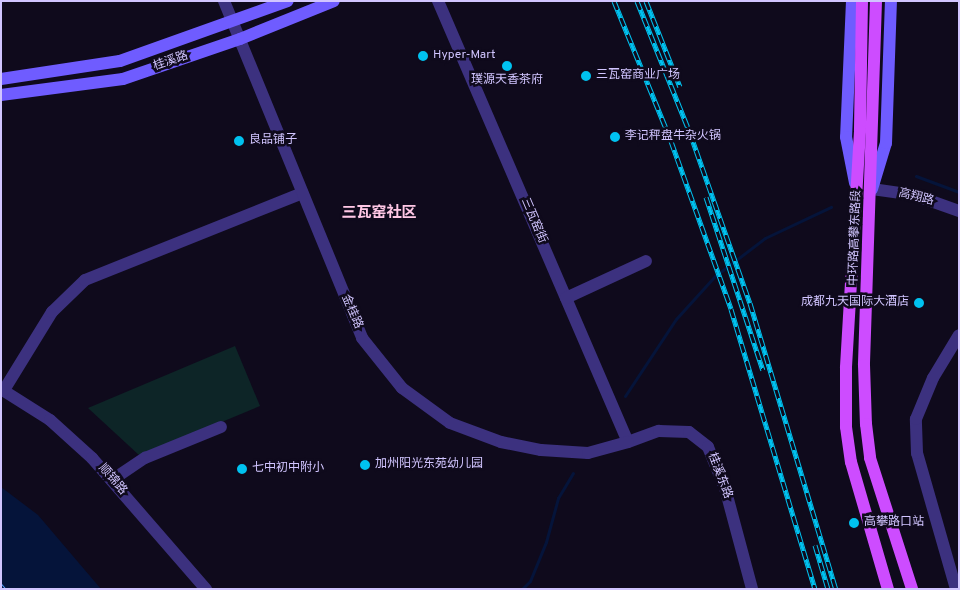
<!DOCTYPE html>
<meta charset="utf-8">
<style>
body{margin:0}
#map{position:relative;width:960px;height:590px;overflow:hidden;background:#0f0a1c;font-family:Overpass,"Noto Sans SC",sans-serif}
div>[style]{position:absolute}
.green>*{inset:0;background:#0d2527}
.water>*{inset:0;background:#05143a}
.stream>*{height:3px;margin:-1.5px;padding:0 1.5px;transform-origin:1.5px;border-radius:1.5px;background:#05143a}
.ferry>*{height:1px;margin-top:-0.5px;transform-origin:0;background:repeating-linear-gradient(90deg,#539fff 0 6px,transparent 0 11px)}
.minor>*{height:12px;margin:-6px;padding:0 6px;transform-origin:6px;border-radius:6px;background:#3c317f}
.tertiary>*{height:12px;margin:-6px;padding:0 6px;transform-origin:6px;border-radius:6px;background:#3c317f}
.secondary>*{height:12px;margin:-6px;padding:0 6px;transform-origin:6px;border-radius:6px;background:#6f5cff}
.primary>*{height:12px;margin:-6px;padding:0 6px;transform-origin:6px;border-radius:6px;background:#cd4cff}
.rail>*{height:5px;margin-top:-2.5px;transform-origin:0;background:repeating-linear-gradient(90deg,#0f0a1c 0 9px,#00c2f0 0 18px);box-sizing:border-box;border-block:1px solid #00c2f0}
.dots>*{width:14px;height:14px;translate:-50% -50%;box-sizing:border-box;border:2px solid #0f0a1c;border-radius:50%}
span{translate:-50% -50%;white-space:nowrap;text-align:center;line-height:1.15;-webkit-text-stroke:5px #0f0a1c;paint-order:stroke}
.poi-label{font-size:12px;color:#d1c5ff}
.left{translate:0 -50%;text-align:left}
.right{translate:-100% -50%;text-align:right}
.street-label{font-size:12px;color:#d1c5ff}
.quarter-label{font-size:15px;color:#ffc7e5;font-weight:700}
.frame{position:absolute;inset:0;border:2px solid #d1c5ff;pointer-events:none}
</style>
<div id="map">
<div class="green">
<i style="clip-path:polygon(235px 346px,260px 406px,140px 456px,88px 408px)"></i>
</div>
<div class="water">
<i style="clip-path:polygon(1px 487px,38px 515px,101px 589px,1px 589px)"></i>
</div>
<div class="stream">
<i style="left:916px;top:176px;width:46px;rotate:20.4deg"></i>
<i style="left:625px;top:396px;width:92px;rotate:-56.5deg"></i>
<i style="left:676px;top:319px;width:58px;rotate:-47.8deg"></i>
<i style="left:715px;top:276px;width:63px;rotate:-37.2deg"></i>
<i style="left:765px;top:238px;width:73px;rotate:-25.2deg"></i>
<i style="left:522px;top:589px;width:11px;rotate:-45deg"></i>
<i style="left:530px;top:581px;width:42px;rotate:-67.7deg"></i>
<i style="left:546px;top:542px;width:46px;rotate:-74.7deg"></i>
<i style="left:558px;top:498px;width:29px;rotate:-59deg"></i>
</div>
<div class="ferry">
<i style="left:1px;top:583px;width:8px;rotate:50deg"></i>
</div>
<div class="minor">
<i style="left:438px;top:1px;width:480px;rotate:66.7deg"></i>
<i style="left:628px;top:442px;width:33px;rotate:-20deg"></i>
<i style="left:659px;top:431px;width:30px;rotate:2deg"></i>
<i style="left:689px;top:432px;width:24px;rotate:38deg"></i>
<i style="left:708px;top:447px;width:44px;rotate:67.5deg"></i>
<i style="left:725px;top:488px;width:105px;rotate:75deg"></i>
<i style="left:872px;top:189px;width:42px;rotate:8.1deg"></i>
<i style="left:914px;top:195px;width:48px;rotate:19.6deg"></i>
<i style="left:566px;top:298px;width:88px;rotate:-24.8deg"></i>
<i style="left:1px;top:389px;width:58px;rotate:32.3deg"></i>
<i style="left:50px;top:420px;width:57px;rotate:42.1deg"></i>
<i style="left:92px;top:458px;width:174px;rotate:49deg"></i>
<i style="left:4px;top:390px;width:92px;rotate:-58.4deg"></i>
<i style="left:52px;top:312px;width:46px;rotate:-44.1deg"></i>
<i style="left:85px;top:280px;width:234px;rotate:-21.8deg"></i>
<i style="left:112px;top:480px;width:40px;rotate:-34deg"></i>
<i style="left:145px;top:458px;width:82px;rotate:-22.2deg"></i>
<i style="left:956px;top:589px;width:141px;rotate:-106deg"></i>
<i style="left:917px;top:453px;width:34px;rotate:-92deg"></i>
<i style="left:916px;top:419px;width:44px;rotate:-67.5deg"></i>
<i style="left:933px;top:378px;width:50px;rotate:-58.8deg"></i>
</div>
<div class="tertiary">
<i style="left:224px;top:1px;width:364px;rotate:67.7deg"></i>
<i style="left:362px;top:338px;width:64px;rotate:51.3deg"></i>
<i style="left:402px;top:388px;width:59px;rotate:36.1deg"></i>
<i style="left:450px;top:423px;width:54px;rotate:20.4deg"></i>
<i style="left:501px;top:442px;width:41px;rotate:11.3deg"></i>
<i style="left:541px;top:450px;width:47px;rotate:3.7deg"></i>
<i style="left:588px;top:453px;width:41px;rotate:-15.4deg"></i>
</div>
<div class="secondary">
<i style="left:852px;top:1px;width:136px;rotate:92.5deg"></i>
<i style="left:846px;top:137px;width:47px;rotate:78.9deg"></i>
<i style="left:1px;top:79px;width:120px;rotate:-8.6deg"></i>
<i style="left:120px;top:61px;width:178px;rotate:-19.7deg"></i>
<i style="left:1px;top:95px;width:123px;rotate:-7.5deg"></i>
<i style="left:123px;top:79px;width:124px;rotate:-18.9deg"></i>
<i style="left:240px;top:39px;width:101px;rotate:-22deg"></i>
<i style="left:872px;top:189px;width:48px;rotate:-73.1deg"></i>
<i style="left:886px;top:143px;width:142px;rotate:-88deg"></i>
</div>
<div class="primary">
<i style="left:862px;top:1px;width:130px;rotate:90.9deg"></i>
<i style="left:860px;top:131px;width:237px;rotate:93.4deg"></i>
<i style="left:846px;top:368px;width:59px;rotate:90deg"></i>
<i style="left:846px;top:427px;width:35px;rotate:82deg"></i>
<i style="left:851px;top:462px;width:132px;rotate:73.8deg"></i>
<i style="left:876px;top:1px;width:364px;rotate:91.9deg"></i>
<i style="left:864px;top:365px;width:59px;rotate:88.1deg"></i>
<i style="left:866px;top:424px;width:34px;rotate:83deg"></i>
<i style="left:870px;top:458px;width:138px;rotate:72.2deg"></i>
</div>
<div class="rail">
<i style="left:614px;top:1px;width:151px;rotate:67.8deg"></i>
<i style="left:671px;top:141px;width:178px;rotate:70.3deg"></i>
<i style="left:731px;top:309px;width:292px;rotate:73.3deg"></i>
<i style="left:637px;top:1px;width:142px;rotate:68.1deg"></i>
<i style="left:690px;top:133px;width:180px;rotate:70.6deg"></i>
<i style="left:750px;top:303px;width:299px;rotate:73.3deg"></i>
<i style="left:646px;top:1px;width:92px;rotate:68.4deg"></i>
<i style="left:706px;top:197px;width:182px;rotate:71.8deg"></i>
<i style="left:815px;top:545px;width:46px;rotate:73.5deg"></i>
</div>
<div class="dots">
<i style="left:423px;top:56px;background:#00c2f0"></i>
<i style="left:507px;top:66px;background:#00c2f0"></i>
<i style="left:586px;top:76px;background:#00c2f0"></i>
<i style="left:615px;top:137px;background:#00c2f0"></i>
<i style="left:239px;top:141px;background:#00c2f0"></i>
<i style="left:919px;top:303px;background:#00c2f0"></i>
<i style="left:365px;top:465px;background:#00c2f0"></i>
<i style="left:242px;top:469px;background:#00c2f0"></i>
<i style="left:854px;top:523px;background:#00c2f0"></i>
</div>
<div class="poi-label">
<span class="left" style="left:433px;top:56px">Hyper-Mart</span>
<span class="left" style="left:596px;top:76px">三瓦窑商业广场</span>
<span style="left:507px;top:81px">璞源天香茶府</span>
<span class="left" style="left:625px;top:137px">李记秤盘牛杂火锅</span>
<span class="left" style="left:249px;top:141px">良品铺子</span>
<span class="right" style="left:909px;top:303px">成都九天国际大酒店</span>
<span class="left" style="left:375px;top:465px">加州阳光东苑幼儿园</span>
<span class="left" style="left:252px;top:469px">七中初中附小</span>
<span class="left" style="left:864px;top:523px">高攀路口站</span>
</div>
<div class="street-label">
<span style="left:171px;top:62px;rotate:-19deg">桂溪路</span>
<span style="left:916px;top:198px;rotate:14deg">高翔路</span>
<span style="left:533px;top:221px;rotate:67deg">三瓦窑街</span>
<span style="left:856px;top:238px;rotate:-88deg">中环路高攀东路段</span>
<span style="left:351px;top:312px;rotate:67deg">金桂路</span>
<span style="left:719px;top:476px;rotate:69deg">桂溪东路</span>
<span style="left:112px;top:480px;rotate:49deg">顺锦路</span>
</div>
<div class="quarter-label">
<span style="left:379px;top:214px">三瓦窑社区</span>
</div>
<div class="frame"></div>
</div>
